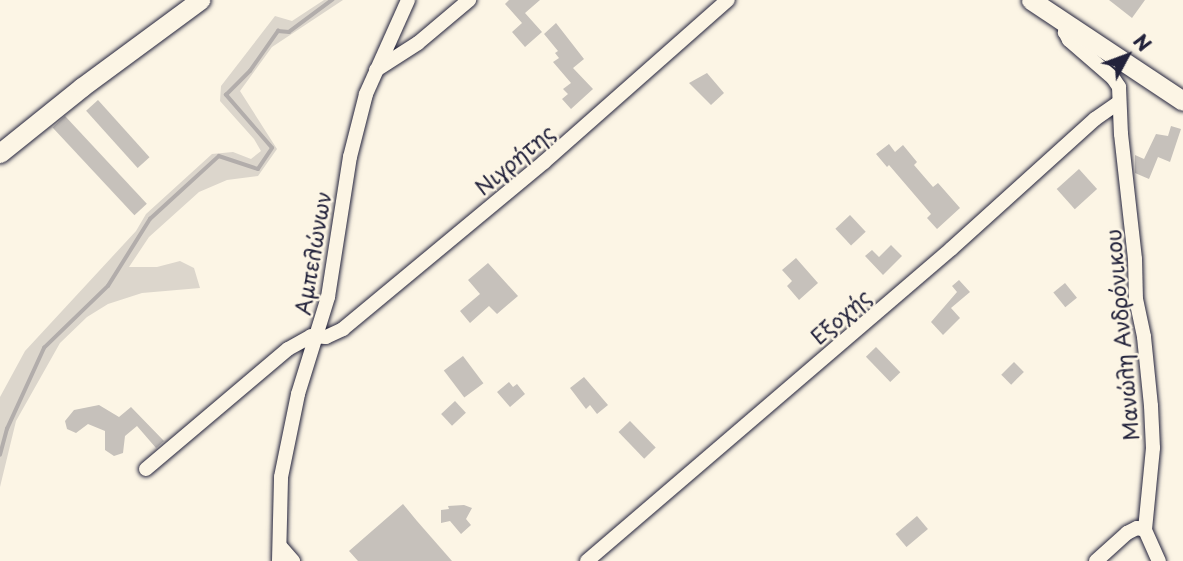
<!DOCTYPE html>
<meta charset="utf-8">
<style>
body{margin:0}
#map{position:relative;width:1183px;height:561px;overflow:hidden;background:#fcf5e5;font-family:"Playpen Sans",sans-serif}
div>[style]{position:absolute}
.green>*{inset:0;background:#dcd6cc}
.stream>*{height:3.5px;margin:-1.75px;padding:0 1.75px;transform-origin:1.75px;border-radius:1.75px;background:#b2adab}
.building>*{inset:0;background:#c6c1bb;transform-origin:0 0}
.roads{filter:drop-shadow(0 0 2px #22223b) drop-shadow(0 0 2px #22223b)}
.minor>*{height:14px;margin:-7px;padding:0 7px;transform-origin:7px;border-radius:7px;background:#fcf5e5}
.major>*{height:19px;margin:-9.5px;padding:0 9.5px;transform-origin:9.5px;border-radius:9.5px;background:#fcf5e5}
span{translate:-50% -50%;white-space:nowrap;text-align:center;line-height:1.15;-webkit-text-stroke:5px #fcf5e5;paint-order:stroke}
.street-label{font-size:21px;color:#22223b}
.north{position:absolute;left:1092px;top:21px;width:70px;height:70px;-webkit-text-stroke:5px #fcf5e5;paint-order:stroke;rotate:49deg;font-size:19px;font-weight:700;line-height:28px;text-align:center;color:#22223b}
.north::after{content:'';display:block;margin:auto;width:24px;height:32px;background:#22223b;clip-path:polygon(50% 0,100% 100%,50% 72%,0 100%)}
</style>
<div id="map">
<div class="green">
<i style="clip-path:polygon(324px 0,343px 0,272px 47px,240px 91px,277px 149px,258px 176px,227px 180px,199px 192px,149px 237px,129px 267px,157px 267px,180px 261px,194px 268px,200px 288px,142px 293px,108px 304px,87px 317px,60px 343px,16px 421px,0 487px,0 397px,25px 351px,136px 231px,146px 214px,212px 154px,233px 152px,251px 159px,261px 151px,254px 139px,220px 101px,221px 86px,275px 16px,292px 21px)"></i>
</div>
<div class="stream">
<i style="left:0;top:455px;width:27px;rotate:-75deg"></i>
<i style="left:7px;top:429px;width:89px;rotate:-65.4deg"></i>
<i style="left:44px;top:348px;width:89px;rotate:-44.1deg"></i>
<i style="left:108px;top:286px;width:79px;rotate:-57.9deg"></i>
<i style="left:150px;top:219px;width:93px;rotate:-42.4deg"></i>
<i style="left:219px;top:156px;width:41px;rotate:18.4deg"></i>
<i style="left:258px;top:169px;width:25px;rotate:-56deg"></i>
<i style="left:272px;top:148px;width:70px;rotate:-131deg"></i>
<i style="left:226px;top:95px;width:34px;rotate:-45deg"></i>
<i style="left:250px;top:71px;width:49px;rotate:-55deg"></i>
<i style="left:278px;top:31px;width:11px;rotate:5deg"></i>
<i style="left:289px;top:32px;width:54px;rotate:-36.7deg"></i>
</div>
<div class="building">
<i style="clip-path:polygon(509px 0,540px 0,525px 13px,542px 32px,525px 47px,512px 32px,522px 23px,505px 4px)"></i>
<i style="clip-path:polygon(1109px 0,1145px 0,1132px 18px)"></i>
<i style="clip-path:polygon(556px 23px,584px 59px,573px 68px,593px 89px,571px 109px,562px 99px,568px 94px,563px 89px,571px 83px,553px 62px,559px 58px,555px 53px,558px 51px,544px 34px)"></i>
<i style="clip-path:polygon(707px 73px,724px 93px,711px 105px,689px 83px)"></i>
<i style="left:98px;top:100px;width:77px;height:16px;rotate:48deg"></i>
<i style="left:65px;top:116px;width:120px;height:17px;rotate:47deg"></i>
<i style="clip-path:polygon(1171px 126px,1181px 129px,1170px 162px,1158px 157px,1149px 179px,1135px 173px,1135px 155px,1144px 159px,1156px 134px,1168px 136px)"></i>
<i style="clip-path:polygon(889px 144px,895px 152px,903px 145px,917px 162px,914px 165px,933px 187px,938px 183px,960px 208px,937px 229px,927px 218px,931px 214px,889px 165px,887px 167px,876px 154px)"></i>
<i style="left:1079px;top:169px;width:27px;height:30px;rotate:48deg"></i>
<i style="left:850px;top:215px;width:23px;height:20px;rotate:47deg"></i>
<i style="clip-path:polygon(891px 245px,902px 256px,883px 275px,865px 256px,872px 250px,879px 257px)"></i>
<i style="clip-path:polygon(796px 258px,818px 283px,799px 300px,787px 286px,792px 281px,782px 270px)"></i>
<i style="clip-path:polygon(488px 263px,518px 296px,497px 314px,489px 306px,470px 323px,460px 311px,480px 294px,468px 280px)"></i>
<i style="clip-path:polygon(959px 280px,970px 292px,951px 308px,960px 318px,943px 335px,931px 322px,957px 292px,952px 286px)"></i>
<i style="left:1065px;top:283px;width:19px;height:15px;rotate:51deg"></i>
<i style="left:876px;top:347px;width:35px;height:14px;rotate:46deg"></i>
<i style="left:463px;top:356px;width:34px;height:24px;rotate:53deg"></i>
<i style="left:1014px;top:362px;width:14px;height:18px;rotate:45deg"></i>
<i style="clip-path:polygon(584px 377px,608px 405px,597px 414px,590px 405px,586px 409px,570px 388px)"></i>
<i style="clip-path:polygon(509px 382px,513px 387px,517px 384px,525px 394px,510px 407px,497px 392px)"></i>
<i style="left:455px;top:401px;width:16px;height:19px;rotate:47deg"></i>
<i style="clip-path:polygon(99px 405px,119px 417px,131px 407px,164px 441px,156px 448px,137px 426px,125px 436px,123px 453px,114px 456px,105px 450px,105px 431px,88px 424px,76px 433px,67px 429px,65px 421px,74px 410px)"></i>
<i style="left:630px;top:421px;width:37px;height:16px;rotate:46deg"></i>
<i style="clip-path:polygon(403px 504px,417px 521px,452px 561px,358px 561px,349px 551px)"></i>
<i style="clip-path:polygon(464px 505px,472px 508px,466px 519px,471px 525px,461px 534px,450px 521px,441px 523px,441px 510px,449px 509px,448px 506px)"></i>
<i style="left:917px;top:516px;width:17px;height:28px;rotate:50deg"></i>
</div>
<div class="roads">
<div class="minor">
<i style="left:1068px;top:24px;width:9px;rotate:111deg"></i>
<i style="left:1065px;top:32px;width:9px;rotate:63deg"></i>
<i style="left:1069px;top:40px;width:58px;rotate:40.8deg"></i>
<i style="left:1113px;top:78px;width:11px;rotate:56deg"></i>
<i style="left:1119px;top:87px;width:47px;rotate:87.6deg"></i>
<i style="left:1121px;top:134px;width:126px;rotate:83.6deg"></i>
<i style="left:1135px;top:259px;width:40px;rotate:88.6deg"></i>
<i style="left:1136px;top:299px;width:39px;rotate:78deg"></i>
<i style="left:1144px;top:337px;width:69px;rotate:84.2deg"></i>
<i style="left:1151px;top:406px;width:42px;rotate:87.3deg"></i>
<i style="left:1153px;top:448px;width:82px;rotate:95.6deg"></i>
<i style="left:1145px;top:530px;width:34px;rotate:66deg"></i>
<i style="left:376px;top:70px;width:50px;rotate:-32.7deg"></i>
<i style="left:418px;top:43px;width:67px;rotate:-40.1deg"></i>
<i style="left:146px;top:469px;width:186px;rotate:-40.2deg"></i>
<i style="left:288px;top:349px;width:26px;rotate:-29deg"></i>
<i style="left:311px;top:336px;width:15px;rotate:4deg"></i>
<i style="left:326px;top:337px;width:19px;rotate:-25deg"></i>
<i style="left:343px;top:329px;width:261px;rotate:-39.7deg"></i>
<i style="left:544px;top:162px;width:245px;rotate:-41.4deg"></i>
<i style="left:280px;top:546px;width:20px;rotate:49deg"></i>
<i style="left:279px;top:561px;width:84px;rotate:-88.6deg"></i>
<i style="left:281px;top:477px;width:85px;rotate:-78.4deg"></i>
<i style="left:298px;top:394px;width:102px;rotate:-72.8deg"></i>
<i style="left:328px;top:297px;width:142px;rotate:-81.1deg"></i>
<i style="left:350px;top:157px;width:65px;rotate:-75.7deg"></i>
<i style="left:366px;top:94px;width:103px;rotate:-65.9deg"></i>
<i style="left:587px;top:561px;width:479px;rotate:-40.6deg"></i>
<i style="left:951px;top:249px;width:194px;rotate:-42.1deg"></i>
<i style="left:1095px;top:119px;width:29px;rotate:-35deg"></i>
<i style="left:1096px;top:561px;width:42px;rotate:-42.1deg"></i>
<i style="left:1127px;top:533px;width:11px;rotate:-27deg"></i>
<i style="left:1137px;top:528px;width:8px;rotate:14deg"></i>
</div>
<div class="major">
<i style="left:1031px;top:0;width:182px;rotate:33.6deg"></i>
<i style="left:0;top:153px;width:105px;rotate:-38.8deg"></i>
<i style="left:82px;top:87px;width:147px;rotate:-36.4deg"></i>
</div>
</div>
<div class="street-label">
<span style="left:514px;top:159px;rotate:-40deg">Νιγρήτης</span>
<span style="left:312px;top:253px;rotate:-80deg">Αμπελώνων</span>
<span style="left:840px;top:316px;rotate:-41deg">Εξοχής</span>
<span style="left:1121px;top:335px;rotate:-95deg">Μανώλη Ανδρόνικου</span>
</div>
<div class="north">N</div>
</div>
